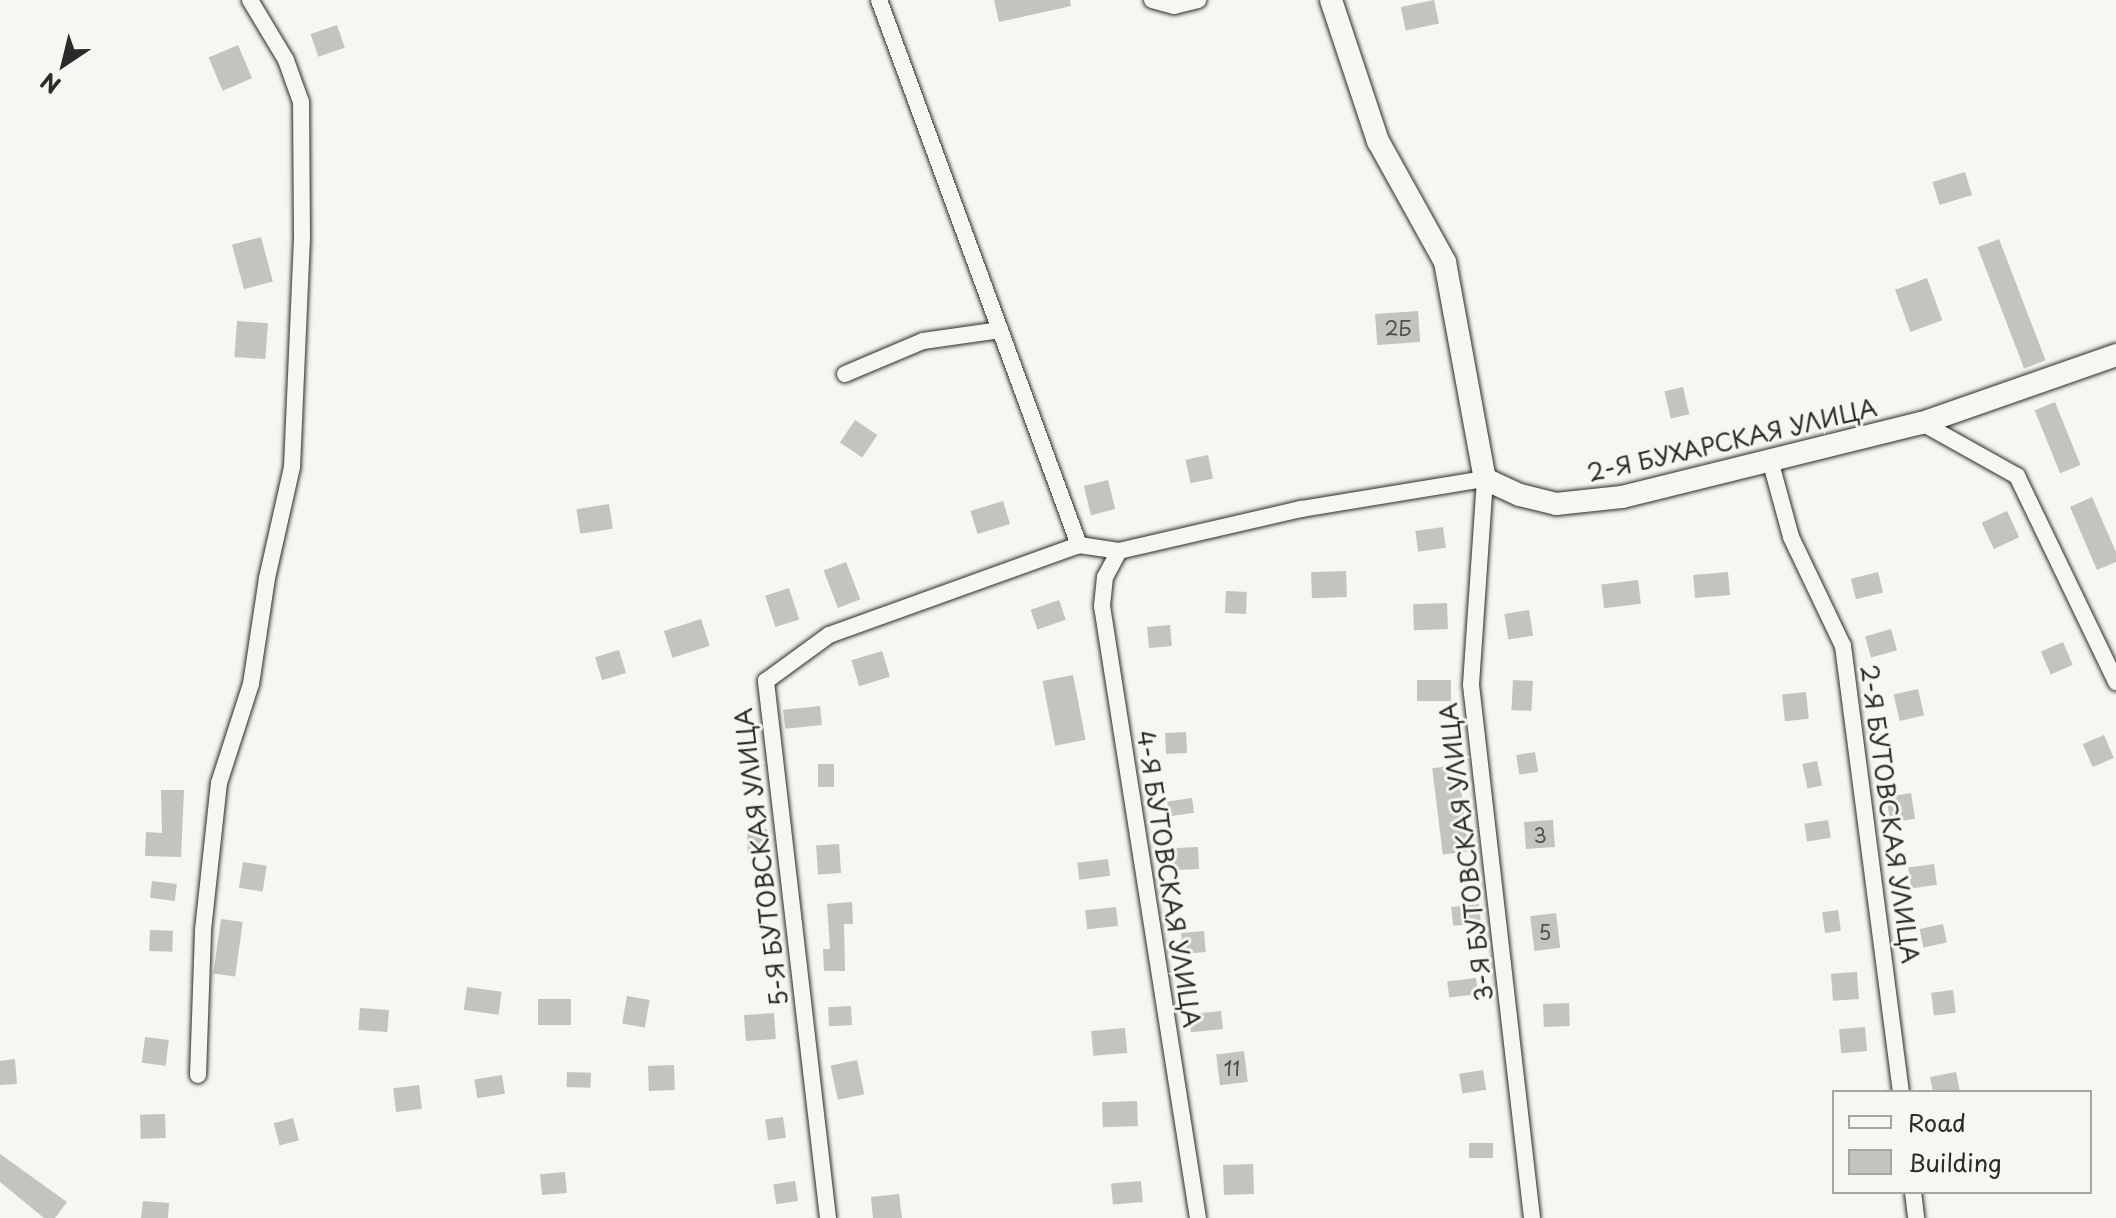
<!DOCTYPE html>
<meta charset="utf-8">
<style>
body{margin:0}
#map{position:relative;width:2116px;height:1218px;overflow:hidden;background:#f6f6f2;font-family:"Playpen Sans",sans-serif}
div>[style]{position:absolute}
.building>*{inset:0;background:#c3c3c0;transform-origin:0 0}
.roads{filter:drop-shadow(0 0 2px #2b2b2b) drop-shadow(0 0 2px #2b2b2b)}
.street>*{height:16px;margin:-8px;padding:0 8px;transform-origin:8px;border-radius:8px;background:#f6f6f2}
.secondary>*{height:22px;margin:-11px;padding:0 11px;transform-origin:11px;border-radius:11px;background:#f6f6f2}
span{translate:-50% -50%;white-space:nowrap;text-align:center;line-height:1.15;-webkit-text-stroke:6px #f6f6f2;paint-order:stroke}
.number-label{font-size:20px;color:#515150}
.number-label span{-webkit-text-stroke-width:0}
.street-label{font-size:24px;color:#2b2b2b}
.legend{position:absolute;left:1832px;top:1090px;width:260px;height:104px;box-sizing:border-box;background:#f6f6f2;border:2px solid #a5a5a2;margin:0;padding:10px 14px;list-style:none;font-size:24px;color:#2b2b2b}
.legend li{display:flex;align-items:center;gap:16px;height:40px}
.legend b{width:40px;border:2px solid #a5a5a2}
.north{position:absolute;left:24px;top:24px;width:80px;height:80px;-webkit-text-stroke:6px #f6f6f2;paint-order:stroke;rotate:215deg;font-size:22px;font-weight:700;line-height:32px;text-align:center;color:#2b2b2b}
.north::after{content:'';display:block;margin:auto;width:28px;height:36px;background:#2b2b2b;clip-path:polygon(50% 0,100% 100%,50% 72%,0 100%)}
</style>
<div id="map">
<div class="building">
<i style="clip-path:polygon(994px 0,1070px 0,1071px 6px,999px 22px)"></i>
<i style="left:1434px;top:0;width:24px;height:34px;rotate:78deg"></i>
<i style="left:337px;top:25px;width:24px;height:28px;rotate:71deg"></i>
<i style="left:238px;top:45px;width:36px;height:32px;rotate:67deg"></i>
<i style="left:1965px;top:172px;width:24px;height:34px;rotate:73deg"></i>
<i style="left:261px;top:237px;width:46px;height:30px;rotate:75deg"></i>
<i style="left:1999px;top:239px;width:130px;height:23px;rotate:69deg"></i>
<i style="left:1927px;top:278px;width:45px;height:34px;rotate:70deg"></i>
<i style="left:1418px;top:311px;width:31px;height:43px;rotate:86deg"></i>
<i style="left:237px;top:321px;width:31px;height:36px;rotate:4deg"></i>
<i style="left:1683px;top:387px;width:28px;height:19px;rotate:77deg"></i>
<i style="left:2055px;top:402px;width:68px;height:22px;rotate:68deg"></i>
<i style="left:855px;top:420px;width:27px;height:27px;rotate:34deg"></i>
<i style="left:1208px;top:455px;width:24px;height:23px;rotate:78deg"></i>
<i style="left:1108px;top:480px;width:30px;height:25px;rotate:76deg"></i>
<i style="clip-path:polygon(2092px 497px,2116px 552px,2116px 562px,2097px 570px,2070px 507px)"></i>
<i style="left:1003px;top:501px;width:24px;height:34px;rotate:73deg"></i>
<i style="left:609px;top:504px;width:25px;height:33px;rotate:81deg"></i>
<i style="left:2007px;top:511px;width:29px;height:28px;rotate:65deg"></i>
<i style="left:1443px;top:527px;width:21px;height:28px;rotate:82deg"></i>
<i style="left:846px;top:562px;width:40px;height:24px;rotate:69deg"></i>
<i style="left:1346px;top:571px;width:26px;height:35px;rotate:88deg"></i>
<i style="left:1728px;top:572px;width:23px;height:35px;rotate:85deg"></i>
<i style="left:1878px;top:572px;width:21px;height:28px;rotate:76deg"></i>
<i style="left:1638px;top:580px;width:24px;height:37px;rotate:83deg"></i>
<i style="left:789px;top:588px;width:33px;height:25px;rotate:72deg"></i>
<i style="left:1226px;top:591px;width:21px;height:22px;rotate:3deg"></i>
<i style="left:1059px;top:600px;width:21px;height:30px;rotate:71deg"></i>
<i style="left:1447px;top:603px;width:26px;height:34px;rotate:88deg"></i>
<i style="left:1529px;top:610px;width:26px;height:25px;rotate:81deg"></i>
<i style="left:701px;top:619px;width:28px;height:39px;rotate:72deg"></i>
<i style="left:1170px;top:625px;width:21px;height:23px;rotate:85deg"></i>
<i style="left:1891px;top:629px;width:22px;height:27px;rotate:74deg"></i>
<i style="left:2063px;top:642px;width:25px;height:24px;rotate:67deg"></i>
<i style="left:619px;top:650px;width:24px;height:25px;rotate:73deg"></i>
<i style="left:882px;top:651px;width:27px;height:32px;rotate:73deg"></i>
<i style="left:1073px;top:675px;width:66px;height:31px;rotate:79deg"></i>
<i style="left:1417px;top:680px;width:34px;height:21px"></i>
<i style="left:1513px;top:680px;width:20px;height:30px;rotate:3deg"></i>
<i style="left:1918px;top:689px;width:27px;height:25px;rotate:77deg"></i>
<i style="left:1806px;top:692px;width:27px;height:24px;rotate:84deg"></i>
<i style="left:820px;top:706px;width:19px;height:37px;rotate:84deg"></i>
<i style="left:1186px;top:732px;width:21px;height:21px;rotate:87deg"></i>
<i style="left:2104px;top:735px;width:25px;height:23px;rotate:67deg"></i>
<i style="left:1535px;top:752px;width:20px;height:19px;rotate:81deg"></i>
<i style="left:1817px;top:761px;width:25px;height:15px;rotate:78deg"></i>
<i style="left:818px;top:764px;width:16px;height:23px"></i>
<i style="left:1458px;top:765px;width:87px;height:26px;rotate:83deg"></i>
<i style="clip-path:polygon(161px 790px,184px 790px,181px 857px,145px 856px,146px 832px,162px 833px)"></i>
<i style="left:1911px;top:793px;width:26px;height:25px;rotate:81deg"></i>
<i style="left:1192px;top:798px;width:15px;height:25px;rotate:82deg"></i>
<i style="left:1553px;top:820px;width:27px;height:29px;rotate:86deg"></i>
<i style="left:1828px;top:820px;width:18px;height:24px;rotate:81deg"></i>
<i style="left:767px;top:829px;width:24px;height:20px;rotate:88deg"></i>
<i style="left:839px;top:844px;width:29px;height:23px;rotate:86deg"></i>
<i style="left:1198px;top:847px;width:22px;height:26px;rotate:87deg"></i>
<i style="left:1108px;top:859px;width:17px;height:31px;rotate:83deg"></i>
<i style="left:243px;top:862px;width:24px;height:26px;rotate:9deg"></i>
<i style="left:1934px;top:864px;width:21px;height:26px;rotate:82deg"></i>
<i style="left:152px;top:881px;width:25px;height:17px;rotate:7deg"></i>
<i style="clip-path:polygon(852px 902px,853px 924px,844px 924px,845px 971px,824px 971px,823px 949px,830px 949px,827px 904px)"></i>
<i style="left:1479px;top:904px;width:19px;height:28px;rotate:84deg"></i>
<i style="left:1116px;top:907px;width:19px;height:31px;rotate:84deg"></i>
<i style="left:1838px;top:910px;width:21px;height:16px;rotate:82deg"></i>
<i style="left:1556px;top:913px;width:35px;height:26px;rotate:83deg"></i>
<i style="left:221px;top:919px;width:22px;height:55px;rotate:8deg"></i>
<i style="left:1943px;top:924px;width:19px;height:24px;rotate:78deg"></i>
<i style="left:150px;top:930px;width:23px;height:21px;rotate:2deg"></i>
<i style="left:1204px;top:931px;width:21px;height:23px;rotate:85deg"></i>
<i style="left:1857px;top:972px;width:27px;height:26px;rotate:86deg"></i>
<i style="left:1476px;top:978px;width:16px;height:29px;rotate:83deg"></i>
<i style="left:467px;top:987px;width:35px;height:23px;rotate:8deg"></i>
<i style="left:1953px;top:990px;width:23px;height:22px;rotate:83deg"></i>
<i style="left:627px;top:996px;width:23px;height:28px;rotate:10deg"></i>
<i style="left:538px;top:999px;width:33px;height:26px"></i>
<i style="left:1569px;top:1003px;width:23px;height:26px;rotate:88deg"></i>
<i style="left:851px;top:1006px;width:19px;height:23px;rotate:87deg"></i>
<i style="left:360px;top:1008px;width:29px;height:22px;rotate:4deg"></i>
<i style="left:1221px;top:1011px;width:18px;height:32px;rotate:84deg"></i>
<i style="left:774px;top:1013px;width:26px;height:30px;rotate:86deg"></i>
<i style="left:1865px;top:1027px;width:24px;height:26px;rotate:85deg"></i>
<i style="left:1125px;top:1028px;width:25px;height:34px;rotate:85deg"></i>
<i style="left:145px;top:1037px;width:24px;height:26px;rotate:7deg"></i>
<i style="left:1244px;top:1051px;width:31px;height:28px;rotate:83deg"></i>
<i style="clip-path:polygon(15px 1059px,17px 1084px,0 1085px,0 1061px)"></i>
<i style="left:857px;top:1060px;width:35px;height:27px;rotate:78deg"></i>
<i style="left:674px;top:1065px;width:25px;height:26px;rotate:88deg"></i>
<i style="left:1483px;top:1070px;width:20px;height:24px;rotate:81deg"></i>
<i style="left:567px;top:1072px;width:24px;height:15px;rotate:2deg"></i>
<i style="clip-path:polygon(1956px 1072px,1960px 1092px,1933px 1092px,1930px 1077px)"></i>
<i style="left:502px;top:1075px;width:19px;height:28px;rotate:81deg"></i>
<i style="left:419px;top:1085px;width:24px;height:26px;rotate:83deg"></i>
<i style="left:1137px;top:1101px;width:25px;height:35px;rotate:88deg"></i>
<i style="left:165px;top:1114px;width:24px;height:25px;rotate:88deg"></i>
<i style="left:783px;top:1117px;width:21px;height:18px;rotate:82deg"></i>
<i style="left:293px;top:1118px;width:23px;height:20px;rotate:75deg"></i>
<i style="left:1469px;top:1143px;width:24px;height:15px"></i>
<i style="clip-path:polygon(0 1154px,67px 1202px,55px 1218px,44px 1218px,0 1182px)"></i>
<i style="left:1253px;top:1164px;width:30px;height:30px;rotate:88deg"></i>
<i style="left:565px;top:1172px;width:21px;height:25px;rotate:85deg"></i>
<i style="left:795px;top:1181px;width:20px;height:22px;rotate:81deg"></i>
<i style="left:1141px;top:1181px;width:21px;height:30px;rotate:85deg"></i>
<i style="clip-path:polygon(899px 1194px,902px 1218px,873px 1218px,871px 1197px)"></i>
<i style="clip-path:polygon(143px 1201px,169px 1203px,168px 1218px,141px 1218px)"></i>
</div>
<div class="roads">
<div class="street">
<i style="left:879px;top:0;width:581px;rotate:69.85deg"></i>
<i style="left:1152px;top:0;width:23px;rotate:15deg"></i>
<i style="left:1174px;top:6px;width:25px;rotate:-14deg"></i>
<i style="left:845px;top:374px;width:85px;rotate:-22.9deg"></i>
<i style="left:923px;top:341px;width:78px;rotate:-8.1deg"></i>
<i style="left:1922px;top:423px;width:109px;rotate:29.2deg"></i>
<i style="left:2017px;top:476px;width:229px;rotate:64.3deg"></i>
<i style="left:1770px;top:460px;width:80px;rotate:74.7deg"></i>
<i style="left:1791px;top:537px;width:121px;rotate:64.5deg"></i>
<i style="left:1843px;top:646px;width:450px;rotate:82.6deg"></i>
<i style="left:1119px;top:551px;width:30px;rotate:118deg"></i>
<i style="left:1105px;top:577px;width:29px;rotate:96deg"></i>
<i style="left:1102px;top:606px;width:619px;rotate:81.09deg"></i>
<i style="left:198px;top:1075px;width:145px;rotate:-88deg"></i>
<i style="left:203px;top:930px;width:148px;rotate:-83.8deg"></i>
<i style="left:219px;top:783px;width:104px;rotate:-72.1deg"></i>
<i style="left:251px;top:684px;width:107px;rotate:-81.4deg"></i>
<i style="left:267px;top:578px;width:114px;rotate:-77.3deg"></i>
<i style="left:292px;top:467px;width:229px;rotate:-87.5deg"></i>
<i style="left:302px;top:238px;width:136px;rotate:-90.4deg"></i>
<i style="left:301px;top:102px;width:45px;rotate:-109.7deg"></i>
<i style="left:286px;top:60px;width:70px;rotate:-121deg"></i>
<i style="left:1913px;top:1192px;width:26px;rotate:83deg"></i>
<i style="left:828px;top:1218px;width:541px;rotate:-96.59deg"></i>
<i style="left:766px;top:681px;width:78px;rotate:-36.1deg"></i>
<i style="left:829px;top:635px;width:266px;rotate:-19.8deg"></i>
<i style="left:1079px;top:545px;width:40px;rotate:8.5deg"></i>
<i style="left:1119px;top:551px;width:187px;rotate:-13deg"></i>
<i style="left:1301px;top:509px;width:186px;rotate:-9.3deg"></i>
<i style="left:1485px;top:479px;width:206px;rotate:93.9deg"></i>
<i style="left:1471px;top:685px;width:536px;rotate:83.47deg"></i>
</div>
<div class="secondary">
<i style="left:1331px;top:0;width:149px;rotate:71.6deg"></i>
<i style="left:1378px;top:141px;width:138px;rotate:61deg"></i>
<i style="left:1445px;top:262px;width:221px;rotate:79.6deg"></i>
<i style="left:1485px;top:479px;width:38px;rotate:25deg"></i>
<i style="left:1520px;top:495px;width:37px;rotate:14deg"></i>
<i style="left:1556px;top:504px;width:66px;rotate:-6.1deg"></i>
<i style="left:1622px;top:497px;width:309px;rotate:-13.9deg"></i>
<i style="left:1922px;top:423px;width:206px;rotate:-19.3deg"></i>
</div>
</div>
<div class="number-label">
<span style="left:1398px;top:328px">2Б</span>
<span style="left:1540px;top:835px">3</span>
<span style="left:1545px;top:932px">5</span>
<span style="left:1232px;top:1068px">11</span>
</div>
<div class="street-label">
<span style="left:1732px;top:440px;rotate:-13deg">2-Я БУХАРСКАЯ УЛИЦА</span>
<span style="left:1890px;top:814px;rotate:82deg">2-Я БУТОВСКАЯ УЛИЦА</span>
<span style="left:1466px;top:852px;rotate:-97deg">3-Я БУТОВСКАЯ УЛИЦА</span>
<span style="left:761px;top:857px;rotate:-97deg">5-Я БУТОВСКАЯ УЛИЦА</span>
<span style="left:1169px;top:879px;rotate:81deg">4-Я БУТОВСКАЯ УЛИЦА</span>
</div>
<ul class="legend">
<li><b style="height:10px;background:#f6f6f2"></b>Road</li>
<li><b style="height:22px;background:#c3c3c0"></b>Building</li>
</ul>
<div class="north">N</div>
</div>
